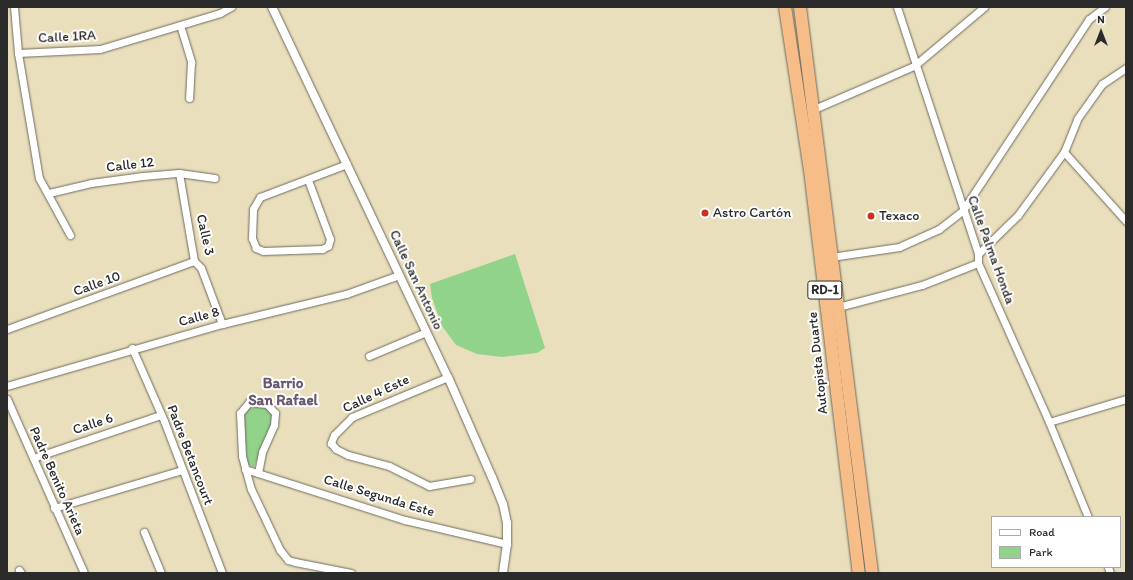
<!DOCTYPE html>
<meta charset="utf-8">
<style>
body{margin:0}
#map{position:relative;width:1133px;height:580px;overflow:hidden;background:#eadfbc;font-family:Itim,sans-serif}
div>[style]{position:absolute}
.green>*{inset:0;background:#91d38b}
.roads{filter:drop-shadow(0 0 1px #6e6a5e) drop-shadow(0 0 1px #6e6a5e)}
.minor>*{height:7px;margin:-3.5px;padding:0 3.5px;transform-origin:3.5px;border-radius:3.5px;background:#fff}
.tertiary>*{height:8px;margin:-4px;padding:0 4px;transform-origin:4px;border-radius:4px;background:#fff}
.motorway>*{height:12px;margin:-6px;padding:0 6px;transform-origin:6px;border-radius:6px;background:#f7bd88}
.dots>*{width:11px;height:11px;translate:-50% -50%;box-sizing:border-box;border:2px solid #fff;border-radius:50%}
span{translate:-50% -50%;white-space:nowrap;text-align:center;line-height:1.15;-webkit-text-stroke:4px #fff;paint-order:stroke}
.shield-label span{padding:1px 3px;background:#fff;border:1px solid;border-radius:3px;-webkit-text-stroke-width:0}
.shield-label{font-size:13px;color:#2b2b2b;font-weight:700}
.street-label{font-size:14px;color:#2b2b2b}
.poi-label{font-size:14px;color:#2b2b2b}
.left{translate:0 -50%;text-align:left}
.neighbourhood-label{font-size:15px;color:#67576f;font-weight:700}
.frame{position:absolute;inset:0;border:8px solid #2b2b2b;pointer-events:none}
.legend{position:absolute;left:991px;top:516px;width:130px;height:52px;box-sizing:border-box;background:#fff;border:1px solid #aaa;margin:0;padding:5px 7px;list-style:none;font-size:12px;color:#2b2b2b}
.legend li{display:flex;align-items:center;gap:8px;height:20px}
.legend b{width:20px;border:1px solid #aaa}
.north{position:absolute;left:1081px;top:12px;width:40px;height:40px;-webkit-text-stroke:3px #fff;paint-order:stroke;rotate:0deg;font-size:11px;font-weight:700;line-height:16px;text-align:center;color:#2b2b2b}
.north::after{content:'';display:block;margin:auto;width:14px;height:18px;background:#2b2b2b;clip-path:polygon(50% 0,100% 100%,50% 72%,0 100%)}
</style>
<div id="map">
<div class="green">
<i style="clip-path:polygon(515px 254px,545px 348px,537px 353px,502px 357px,477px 354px,456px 345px,442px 326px,432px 298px,430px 284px)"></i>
<i style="clip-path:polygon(247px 407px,269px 408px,274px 419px,254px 467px,247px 464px,243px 455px,241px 422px,244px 410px)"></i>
</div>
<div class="roads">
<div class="minor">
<i style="left:14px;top:7px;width:46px;rotate:85deg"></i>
<i style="left:18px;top:53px;width:127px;rotate:80.5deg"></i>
<i style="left:39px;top:178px;width:65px;rotate:61.5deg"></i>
<i style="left:897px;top:7px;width:260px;rotate:71.8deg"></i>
<i style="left:978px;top:254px;width:9px;rotate:90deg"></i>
<i style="left:978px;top:263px;width:174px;rotate:65.9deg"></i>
<i style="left:1049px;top:422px;width:103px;rotate:67.7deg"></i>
<i style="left:180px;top:25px;width:39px;rotate:73deg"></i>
<i style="left:191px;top:62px;width:36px;rotate:93deg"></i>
<i style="left:18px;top:53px;width:82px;rotate:-2.8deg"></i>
<i style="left:100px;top:49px;width:125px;rotate:-16.7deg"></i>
<i style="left:220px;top:13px;width:13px;rotate:-29deg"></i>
<i style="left:814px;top:109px;width:109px;rotate:-23.3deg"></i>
<i style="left:914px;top:66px;width:92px;rotate:-40.1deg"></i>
<i style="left:1064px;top:152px;width:93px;rotate:48.1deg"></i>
<i style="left:179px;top:173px;width:89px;rotate:80.3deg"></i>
<i style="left:194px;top:261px;width:10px;rotate:45deg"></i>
<i style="left:201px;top:268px;width:60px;rotate:69.4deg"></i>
<i style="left:308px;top:180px;width:63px;rotate:69.6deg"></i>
<i style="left:330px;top:239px;width:7px;rotate:106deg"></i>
<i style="left:328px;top:246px;width:7px;rotate:153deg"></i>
<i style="left:322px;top:249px;width:59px;rotate:178.1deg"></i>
<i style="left:263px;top:251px;width:8px;rotate:-157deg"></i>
<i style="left:256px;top:248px;width:11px;rotate:-112deg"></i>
<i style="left:252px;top:238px;width:29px;rotate:-88deg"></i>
<i style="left:253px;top:209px;width:14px;rotate:-60deg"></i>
<i style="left:260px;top:197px;width:93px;rotate:-20.8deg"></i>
<i style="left:49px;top:193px;width:43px;rotate:-13.4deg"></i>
<i style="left:91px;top:183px;width:52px;rotate:-7.7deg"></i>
<i style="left:143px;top:176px;width:36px;rotate:-5deg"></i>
<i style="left:179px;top:173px;width:36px;rotate:8deg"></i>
<i style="left:978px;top:254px;width:56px;rotate:-44.3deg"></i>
<i style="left:1018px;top:215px;width:78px;rotate:-53.9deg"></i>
<i style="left:1064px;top:152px;width:35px;rotate:-68deg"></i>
<i style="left:1077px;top:119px;width:43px;rotate:-54.5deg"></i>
<i style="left:1102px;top:84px;width:29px;rotate:-34deg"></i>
<i style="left:831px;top:257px;width:69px;rotate:-8.4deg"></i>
<i style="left:899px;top:247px;width:44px;rotate:-24.2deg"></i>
<i style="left:939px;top:229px;width:31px;rotate:-38deg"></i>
<i style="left:963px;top:210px;width:229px;rotate:-56.6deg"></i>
<i style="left:1089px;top:19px;width:20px;rotate:-37deg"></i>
<i style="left:838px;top:307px;width:87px;rotate:-14.7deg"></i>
<i style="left:922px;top:285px;width:60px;rotate:-21.4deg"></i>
<i style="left:7px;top:329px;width:199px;rotate:-20deg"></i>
<i style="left:132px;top:348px;width:80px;rotate:66.3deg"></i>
<i style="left:164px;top:421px;width:163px;rotate:69.1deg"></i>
<i style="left:369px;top:356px;width:62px;rotate:-22.8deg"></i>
<i style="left:448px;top:377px;width:104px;rotate:157.4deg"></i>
<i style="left:352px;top:417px;width:25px;rotate:135deg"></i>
<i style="left:334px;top:435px;width:9px;rotate:111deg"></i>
<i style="left:331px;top:443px;width:8px;rotate:50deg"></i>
<i style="left:336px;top:449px;width:13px;rotate:27deg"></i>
<i style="left:348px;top:455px;width:42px;rotate:15deg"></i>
<i style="left:389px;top:466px;width:45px;rotate:26.6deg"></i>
<i style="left:429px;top:486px;width:42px;rotate:-9.7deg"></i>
<i style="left:7px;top:386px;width:224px;rotate:-16.1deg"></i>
<i style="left:222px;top:324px;width:128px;rotate:-13.6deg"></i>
<i style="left:346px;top:294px;width:56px;rotate:-19.7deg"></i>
<i style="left:7px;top:399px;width:190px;rotate:66.1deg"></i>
<i style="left:1049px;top:422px;width:80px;rotate:-16.6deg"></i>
<i style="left:33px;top:458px;width:135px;rotate:-18.6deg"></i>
<i style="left:245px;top:469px;width:168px;rotate:17.7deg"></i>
<i style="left:405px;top:520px;width:105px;rotate:13.2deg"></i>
<i style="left:258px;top:473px;width:21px;rotate:-79deg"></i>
<i style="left:262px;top:452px;width:30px;rotate:-66deg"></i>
<i style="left:274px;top:425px;width:12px;rotate:-85deg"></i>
<i style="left:275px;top:413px;width:12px;rotate:-132deg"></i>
<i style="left:267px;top:404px;width:18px;rotate:-174deg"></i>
<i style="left:249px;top:402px;width:14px;rotate:129deg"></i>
<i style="left:240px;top:413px;width:43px;rotate:87.3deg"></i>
<i style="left:242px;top:456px;width:34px;rotate:75deg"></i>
<i style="left:251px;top:489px;width:68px;rotate:64.6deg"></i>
<i style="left:280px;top:550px;width:13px;rotate:51deg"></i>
<i style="left:288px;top:560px;width:7px;rotate:16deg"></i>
<i style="left:295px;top:562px;width:57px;rotate:11.1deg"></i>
<i style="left:54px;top:508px;width:134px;rotate:-16.5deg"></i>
<i style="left:144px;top:532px;width:44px;rotate:67.5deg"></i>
<i style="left:1108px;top:567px;width:6px;rotate:72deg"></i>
<i style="left:19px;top:570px;width:4px;rotate:56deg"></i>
</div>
<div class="tertiary">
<i style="left:272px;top:7px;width:410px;rotate:64.6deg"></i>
<i style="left:448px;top:377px;width:109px;rotate:66.3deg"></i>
<i style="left:492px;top:477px;width:29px;rotate:68deg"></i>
<i style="left:503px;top:504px;width:19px;rotate:78deg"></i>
<i style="left:507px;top:523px;width:21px;rotate:90deg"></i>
<i style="left:507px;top:544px;width:29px;rotate:98deg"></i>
</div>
<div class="motorway">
<i style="left:785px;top:7px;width:165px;rotate:81.3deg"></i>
<i style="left:810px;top:170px;width:406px;rotate:83.1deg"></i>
<i style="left:800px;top:7px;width:571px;rotate:82.75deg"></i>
</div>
</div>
<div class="dots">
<i style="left:705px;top:213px;background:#c8321e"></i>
<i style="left:871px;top:216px;background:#c8321e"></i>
</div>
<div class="shield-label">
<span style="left:825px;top:290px">RD-1</span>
</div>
<div class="street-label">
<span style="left:67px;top:37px;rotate:-3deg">Calle 1RA</span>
<span style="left:130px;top:165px;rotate:-7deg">Calle 12</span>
<span style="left:205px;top:235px;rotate:77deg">Calle 3</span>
<span style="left:991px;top:250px;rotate:70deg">Calle Palma Honda</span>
<span style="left:416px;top:280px;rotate:65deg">Calle San Antonio</span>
<span style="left:97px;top:284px;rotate:-20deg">Calle 10</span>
<span style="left:199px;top:317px;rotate:-15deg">Calle 8</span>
<span style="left:818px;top:363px;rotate:-96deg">Autopista Duarte</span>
<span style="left:376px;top:394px;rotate:-25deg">Calle 4 Este</span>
<span style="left:93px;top:424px;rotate:-18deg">Calle 6</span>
<span style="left:190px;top:455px;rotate:69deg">Padre Betancourt</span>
<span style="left:57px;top:481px;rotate:66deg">Padre Benito Arieta</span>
<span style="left:379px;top:496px;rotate:17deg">Calle Segunda Este</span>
</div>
<div class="poi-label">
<span class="left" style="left:713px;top:213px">Astro Cartón</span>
<span class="left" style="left:879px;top:216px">Texaco</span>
</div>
<div class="neighbourhood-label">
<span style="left:283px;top:392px">Barrio<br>San Rafael</span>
</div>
<div class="frame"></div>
<ul class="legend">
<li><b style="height:5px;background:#fff"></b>Road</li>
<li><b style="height:11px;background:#91d38b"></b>Park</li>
</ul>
<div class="north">N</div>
</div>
